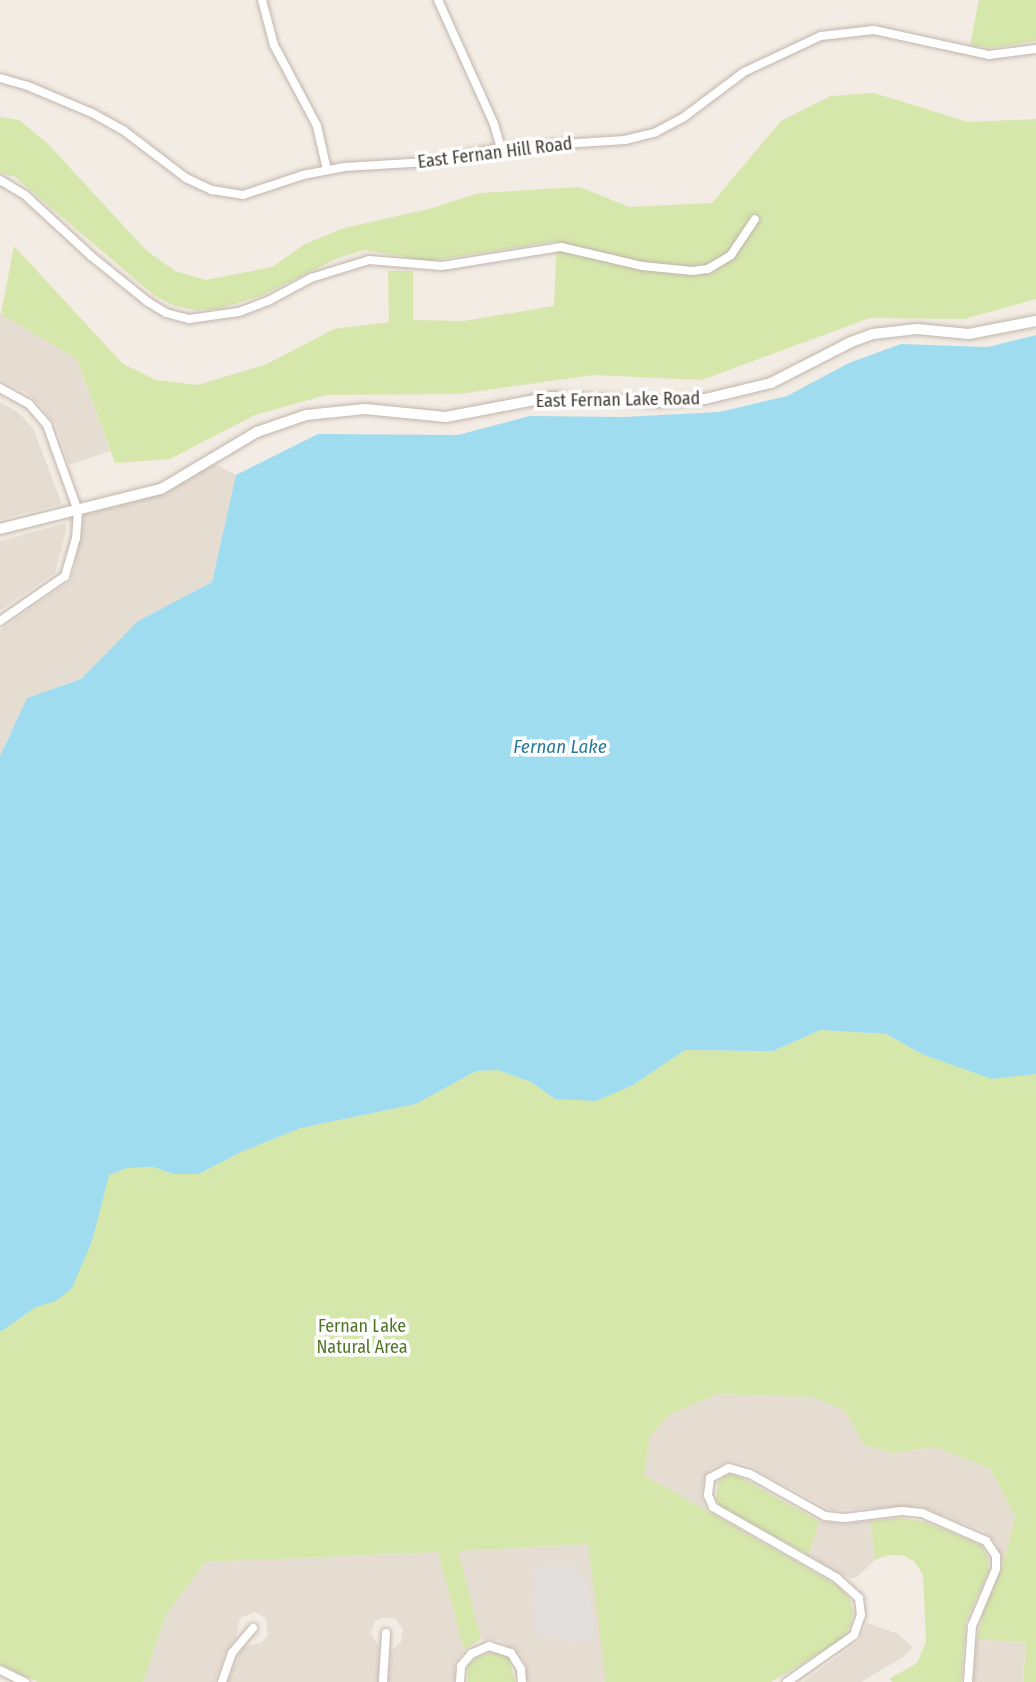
<!DOCTYPE html>
<style>
body{margin:0}
#map{position:relative;width:1036px;height:1682px;overflow:hidden;background:#f2ece4;font-family:"Fira Sans Condensed",sans-serif}
div>[style]{position:absolute}
.residential>*{inset:0;background:#e6ddd2;transform-origin:0 0}
.green>*{inset:0;background:#d6e7ac}
.parking>*{inset:0;background:#e3dfdd}
.water>*{inset:0;background:#9fdcf0}
.roads{filter:drop-shadow(0 0 2px #c1b5aa) drop-shadow(0 0 2px #c1b5aa)}
.minor>*{height:8px;margin:-4px;padding:0 4px;transform-origin:4px;border-radius:4px;background:#fff}
.tertiary>*{height:10px;margin:-5px;padding:0 5px;transform-origin:5px;border-radius:5px;background:#fff}
span{translate:-50% -50%;white-space:nowrap;text-align:center;line-height:1.15;-webkit-text-stroke:7px #fff;paint-order:stroke}
.street-label{font-size:18px;color:#443c34}
.park-label{font-size:18px;color:#527627}
.water-label{font-size:19px;color:#297b99;font-style:italic}
</style>
<div id="map">
<div class="residential">
<i style="clip-path:polygon(0 313px,77px 359px,110px 451px,69px 465px,57px 427px,40px 405px,27px 393px,0 380px)"></i>
<i style="clip-path:polygon(0 402px,19px 413px,33px 428px,62px 504px,0 519px)"></i>
<i style="clip-path:polygon(214px 463px,236px 475px,212px 582px,138px 621px,81px 679px,59px 686px,10px 733px,0 756px,0 630px,70px 581px,75px 569px,84px 515px,168px 492px)"></i>
<i style="clip-path:polygon(65px 523px,66px 531px,55px 573px,0 610px,0 541px)"></i>
<i style="clip-path:polygon(717px 1394px,814px 1397px,845px 1411px,864px 1445px,893px 1453px,934px 1447px,990px 1468px,1015px 1516px,1003px 1564px,996px 1543px,984px 1531px,919px 1506px,831px 1510px,748px 1465px,729px 1461px,711px 1468px,703px 1480px,701px 1496px,707px 1512px,644px 1475px,650px 1436px,670px 1413px)"></i>
<i style="clip-path:polygon(819px 1521px,843px 1524px,870px 1521px,875px 1560px,856px 1578px,849px 1578px,809px 1555px)"></i>
<i style="clip-path:polygon(589px 1544px,606px 1682px,528px 1682px,525px 1661px,519px 1653px,499px 1640px,481px 1639px,458px 1551px)"></i>
<i style="clip-path:polygon(438px 1552px,464px 1650px,455px 1663px,454px 1682px,389px 1682px,391px 1651px,401px 1642px,403px 1630px,396px 1619px,385px 1617px,375px 1621px,371px 1633px,379px 1648px,378px 1682px,227px 1682px,243px 1647px,261px 1643px,268px 1635px,266px 1618px,255px 1612px,240px 1618px,236px 1637px,223px 1657px,215px 1682px,143px 1682px,166px 1615px,205px 1562px)"></i>
<i style="clip-path:polygon(867px 1623px,898px 1634px,913px 1647px,903px 1657px,861px 1682px,803px 1682px,859px 1641px)"></i>
<i style="left:977px;top:1639px;width:49px;height:43px;rotate:5deg"></i>
</div>
<div class="green">
<i style="clip-path:polygon(979px 0,1036px 0,1036px 41px,991px 48px,970px 45px)"></i>
<i style="clip-path:polygon(874px 93px,968px 122px,1036px 119px,1036px 299px,964px 319px,870px 318px,702px 380px,593px 375px,459px 394px,326px 395px,255px 415px,170px 459px,115px 463px,77px 359px,1px 314px,14px 246px,123px 364px,156px 380px,198px 385px,267px 364px,334px 329px,389px 322px,388px 271px,413px 271px,413px 320px,464px 321px,554px 306px,557px 241px,429px 261px,364px 250px,338px 258px,261px 296px,217px 309px,195px 310px,175px 306px,155px 296px,15px 177px,0 173px,0 117px,19px 120px,46px 142px,146px 250px,175px 271px,206px 280px,272px 267px,305px 244px,344px 228px,429px 209px,479px 193px,580px 187px,629px 207px,712px 203px,781px 121px,831px 96px)"></i>
<i style="clip-path:polygon(821px 1030px,886px 1034px,924px 1055px,992px 1078px,1036px 1074px,1036px 1682px,1023px 1682px,1026px 1643px,977px 1639px,983px 1613px,1003px 1564px,1015px 1517px,990px 1468px,934px 1447px,893px 1453px,864px 1445px,845px 1411px,814px 1397px,717px 1394px,670px 1414px,650px 1436px,644px 1475px,838px 1586px,849px 1598px,853px 1611px,851px 1625px,841px 1640px,771px 1682px,606px 1682px,588px 1544px,458px 1551px,481px 1639px,464px 1650px,438px 1552px,205px 1562px,166px 1615px,143px 1682px,38px 1682px,0 1664px,0 1332px,36px 1307px,56px 1301px,92px 1241px,108px 1175px,127px 1168px,153px 1167px,173px 1174px,199px 1174px,241px 1152px,301px 1128px,416px 1104px,476px 1071px,498px 1070px,531px 1082px,555px 1099px,633px 1085px,685px 1050px,773px 1051px)"></i>
<i style="clip-path:polygon(734px 1474px,819px 1521px,809px 1555px,721px 1507px,716px 1499px,718px 1482px,725px 1476px)"></i>
<i style="clip-path:polygon(901px 1518px,925px 1522px,981px 1545px,988px 1557px,989px 1571px,966px 1621px,961px 1682px,893px 1682px,889px 1679px,917px 1663px,926px 1642px,923px 1575px,914px 1561px,902px 1555px,888px 1555px,875px 1560px,870px 1521px)"></i>
<i style="clip-path:polygon(496px 1652px,509px 1657px,515px 1682px,468px 1682px,468px 1666px,478px 1657px)"></i>
</div>
<div class="parking">
<i style="clip-path:polygon(574px 1567px,588px 1581px,595px 1639px,568px 1641px,536px 1634px,535px 1568px)"></i>
</div>
<div class="water">
<i style="clip-path:polygon(1036px 335px,1036px 1074px,992px 1079px,924px 1055px,886px 1034px,821px 1030px,773px 1051px,685px 1050px,633px 1085px,596px 1101px,555px 1099px,531px 1082px,498px 1070px,476px 1071px,416px 1104px,301px 1128px,241px 1152px,199px 1174px,173px 1174px,153px 1167px,127px 1168px,109px 1175px,92px 1241px,72px 1288px,56px 1301px,36px 1307px,0 1332px,0 756px,27px 698px,81px 679px,138px 621px,212px 582px,236px 475px,318px 434px,458px 435px,530px 416px,624px 417px,719px 412px,787px 396px,849px 363px,901px 344px,988px 347px)"></i>
</div>
<div class="roads">
<div class="minor">
<i style="left:262px;top:0;width:47px;rotate:75.1deg"></i>
<i style="left:274px;top:45px;width:92px;rotate:62deg"></i>
<i style="left:317px;top:126px;width:45px;rotate:77.2deg"></i>
<i style="left:438px;top:0;width:136px;rotate:65.7deg"></i>
<i style="left:494px;top:124px;width:25px;rotate:74deg"></i>
<i style="left:0;top:78px;width:29px;rotate:16deg"></i>
<i style="left:28px;top:86px;width:69px;rotate:22.9deg"></i>
<i style="left:92px;top:113px;width:35px;rotate:29deg"></i>
<i style="left:123px;top:130px;width:79px;rotate:37.3deg"></i>
<i style="left:186px;top:178px;width:29px;rotate:25deg"></i>
<i style="left:212px;top:190px;width:31px;rotate:9deg"></i>
<i style="left:243px;top:195px;width:63px;rotate:-18.4deg"></i>
<i style="left:303px;top:175px;width:42px;rotate:-11deg"></i>
<i style="left:344px;top:167px;width:84px;rotate:-3.4deg"></i>
<i style="left:428px;top:162px;width:74px;rotate:-10.9deg"></i>
<i style="left:501px;top:148px;width:124px;rotate:-3.7deg"></i>
<i style="left:625px;top:140px;width:32px;rotate:-14deg"></i>
<i style="left:656px;top:132px;width:32px;rotate:-28deg"></i>
<i style="left:684px;top:117px;width:75px;rotate:-36.9deg"></i>
<i style="left:744px;top:72px;width:85px;rotate:-25.1deg"></i>
<i style="left:821px;top:36px;width:53px;rotate:-6.5deg"></i>
<i style="left:874px;top:30px;width:118px;rotate:12.3deg"></i>
<i style="left:989px;top:55px;width:47px;rotate:-7.3deg"></i>
<i style="left:0;top:180px;width:29px;rotate:31deg"></i>
<i style="left:25px;top:195px;width:90px;rotate:42.7deg"></i>
<i style="left:91px;top:256px;width:73px;rotate:38.9deg"></i>
<i style="left:148px;top:302px;width:21px;rotate:31deg"></i>
<i style="left:166px;top:313px;width:24px;rotate:15deg"></i>
<i style="left:189px;top:319px;width:50px;rotate:-8deg"></i>
<i style="left:239px;top:312px;width:33px;rotate:-21deg"></i>
<i style="left:270px;top:300px;width:47px;rotate:-28.2deg"></i>
<i style="left:311px;top:278px;width:61px;rotate:-17.2deg"></i>
<i style="left:369px;top:260px;width:73px;rotate:4.7deg"></i>
<i style="left:442px;top:266px;width:121px;rotate:-9.1deg"></i>
<i style="left:561px;top:247px;width:83px;rotate:13.2deg"></i>
<i style="left:642px;top:266px;width:51px;rotate:5.6deg"></i>
<i style="left:693px;top:271px;width:15px;rotate:-8deg"></i>
<i style="left:708px;top:269px;width:27px;rotate:-31deg"></i>
<i style="left:731px;top:255px;width:43px;rotate:-56.3deg"></i>
<i style="left:0;top:388px;width:33px;rotate:29deg"></i>
<i style="left:29px;top:404px;width:28px;rotate:49deg"></i>
<i style="left:47px;top:425px;width:91px;rotate:70.2deg"></i>
<i style="left:78px;top:511px;width:27px;rotate:94deg"></i>
<i style="left:76px;top:538px;width:40px;rotate:106deg"></i>
<i style="left:65px;top:576px;width:79px;rotate:145.3deg"></i>
<i style="left:0;top:1670px;width:28px;rotate:26deg"></i>
<i style="left:222px;top:1682px;width:31px;rotate:-71deg"></i>
<i style="left:232px;top:1653px;width:33px;rotate:-50deg"></i>
<i style="left:383px;top:1682px;width:49px;rotate:-86.5deg"></i>
<i style="left:460px;top:1682px;width:16px;rotate:-86deg"></i>
<i style="left:461px;top:1666px;width:16px;rotate:-50deg"></i>
<i style="left:471px;top:1654px;width:20px;rotate:-24deg"></i>
<i style="left:489px;top:1646px;width:23px;rotate:18deg"></i>
<i style="left:511px;top:1653px;width:19px;rotate:58deg"></i>
<i style="left:521px;top:1669px;width:13px;rotate:86deg"></i>
<i style="left:787px;top:1682px;width:82px;rotate:-35deg"></i>
<i style="left:854px;top:1635px;width:21px;rotate:-71deg"></i>
<i style="left:861px;top:1615px;width:17px;rotate:-97deg"></i>
<i style="left:859px;top:1598px;width:30px;rotate:-138deg"></i>
<i style="left:837px;top:1578px;width:143px;rotate:-150.2deg"></i>
<i style="left:713px;top:1507px;width:13px;rotate:-113deg"></i>
<i style="left:708px;top:1495px;width:17px;rotate:-83deg"></i>
<i style="left:710px;top:1478px;width:21px;rotate:-28deg"></i>
<i style="left:729px;top:1468px;width:22px;rotate:16deg"></i>
<i style="left:750px;top:1474px;width:86px;rotate:29.2deg"></i>
<i style="left:825px;top:1516px;width:20px;rotate:6deg"></i>
<i style="left:845px;top:1518px;width:57px;rotate:-7deg"></i>
<i style="left:902px;top:1511px;width:20px;rotate:6deg"></i>
<i style="left:922px;top:1513px;width:70px;rotate:23.6deg"></i>
<i style="left:986px;top:1541px;width:18px;rotate:56deg"></i>
<i style="left:996px;top:1556px;width:13px;rotate:90deg"></i>
<i style="left:996px;top:1569px;width:62px;rotate:112.8deg"></i>
<i style="left:972px;top:1626px;width:56px;rotate:94.1deg"></i>
</div>
<div class="tertiary">
<i style="left:0;top:529px;width:166px;rotate:-14deg"></i>
<i style="left:161px;top:489px;width:112px;rotate:-30.7deg"></i>
<i style="left:257px;top:432px;width:52px;rotate:-19.1deg"></i>
<i style="left:306px;top:415px;width:59px;rotate:-5.8deg"></i>
<i style="left:365px;top:409px;width:81px;rotate:5.6deg"></i>
<i style="left:446px;top:417px;width:107px;rotate:-10.8deg"></i>
<i style="left:551px;top:397px;width:108px;rotate:2.7deg"></i>
<i style="left:659px;top:402px;width:46px;rotate:-3.7deg"></i>
<i style="left:705px;top:399px;width:68px;rotate:-13.6deg"></i>
<i style="left:771px;top:383px;width:90px;rotate:-27.1deg"></i>
<i style="left:851px;top:342px;width:23px;rotate:-20deg"></i>
<i style="left:873px;top:334px;width:44px;rotate:-6.5deg"></i>
<i style="left:917px;top:329px;width:52px;rotate:5.5deg"></i>
<i style="left:969px;top:334px;width:68px;rotate:-11deg"></i>
</div>
</div>
<div class="street-label">
<span style="left:495px;top:153px;rotate:-7deg">East Fernan Hill Road</span>
<span style="left:618px;top:400px;rotate:-1deg">East Fernan Lake Road</span>
</div>
<div class="park-label">
<span style="left:362px;top:1337px">Fernan Lake<br>Natural Area</span>
</div>
<div class="water-label">
<span style="left:560px;top:747px">Fernan Lake</span>
</div>
</div>
